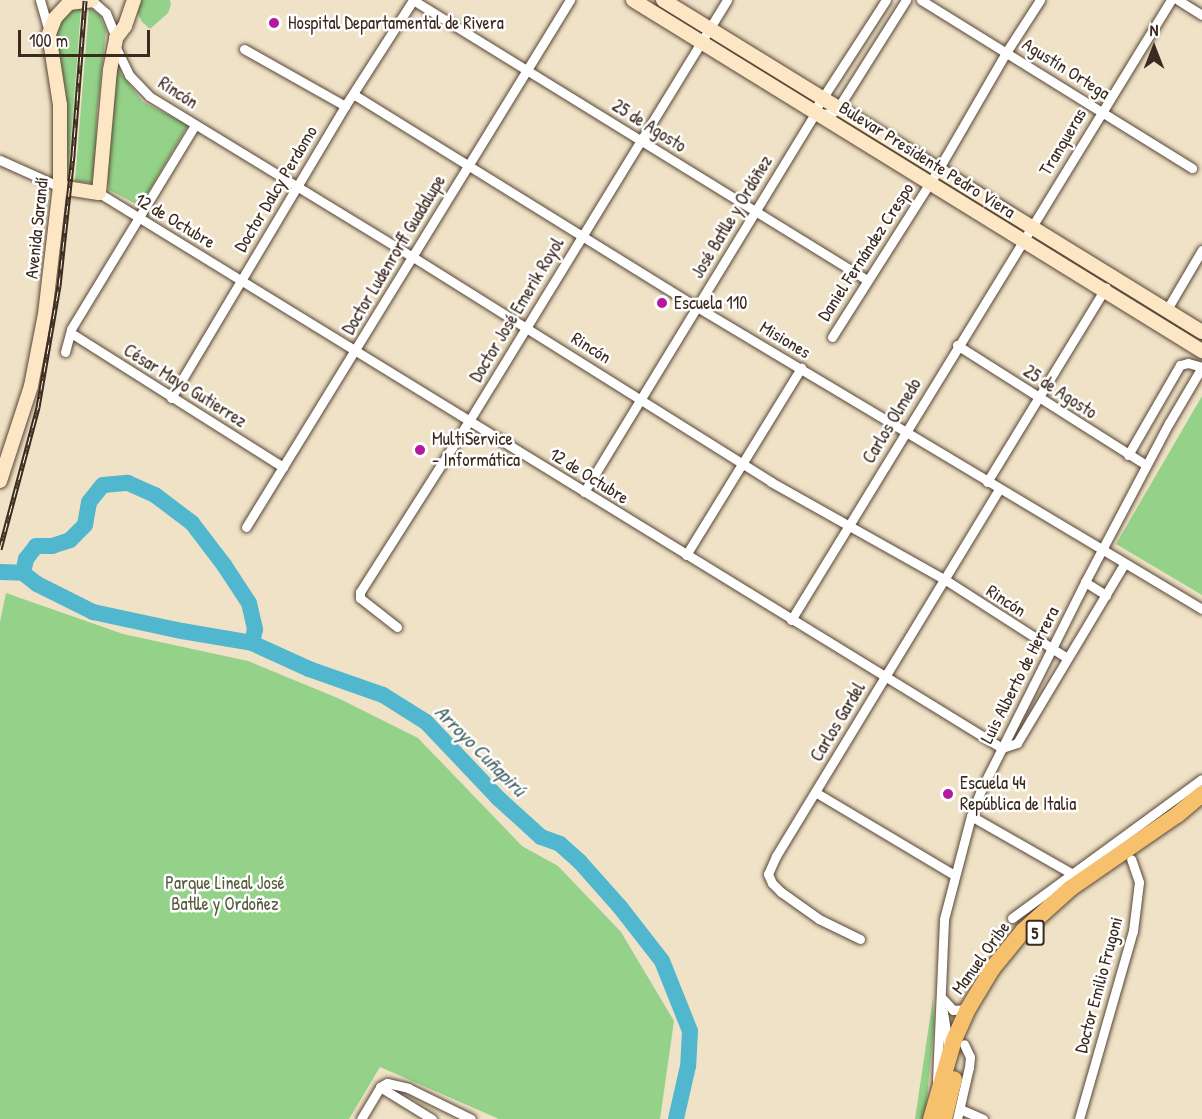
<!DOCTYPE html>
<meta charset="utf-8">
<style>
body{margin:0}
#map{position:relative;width:1202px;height:1119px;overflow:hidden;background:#f0e2c6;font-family:"Patrick Hand",sans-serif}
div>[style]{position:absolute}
.green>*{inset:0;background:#93d288;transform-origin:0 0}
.river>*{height:16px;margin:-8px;padding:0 8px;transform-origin:8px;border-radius:8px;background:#50b7ce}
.roads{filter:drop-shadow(0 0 2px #564637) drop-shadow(0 0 2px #564637)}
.street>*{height:9px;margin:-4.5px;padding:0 4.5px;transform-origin:4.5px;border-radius:4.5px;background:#fff}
.secondary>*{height:14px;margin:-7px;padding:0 7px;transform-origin:7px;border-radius:7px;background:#fce6c4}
.highway>*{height:16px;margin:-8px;padding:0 8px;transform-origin:8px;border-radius:8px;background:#f7c06c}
.rail>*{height:5px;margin-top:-2.5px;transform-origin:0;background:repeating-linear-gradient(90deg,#fff 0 9px,#3b2a1e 0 18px);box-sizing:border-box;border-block:2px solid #3b2a1e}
.dots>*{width:16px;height:16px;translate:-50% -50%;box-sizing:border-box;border:3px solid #fff;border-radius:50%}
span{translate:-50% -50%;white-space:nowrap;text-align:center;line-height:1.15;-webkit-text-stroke:5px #fff;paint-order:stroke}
.shield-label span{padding:2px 4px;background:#fff;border:2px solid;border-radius:4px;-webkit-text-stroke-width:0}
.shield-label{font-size:16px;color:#3b2a1e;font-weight:700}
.poi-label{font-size:18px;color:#3b2a1e}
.left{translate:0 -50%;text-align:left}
.street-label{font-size:18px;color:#3b2a1e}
.park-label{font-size:18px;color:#555c3e}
.water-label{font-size:20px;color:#436264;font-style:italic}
.north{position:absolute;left:1124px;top:18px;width:60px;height:60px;-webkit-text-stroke:4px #fff;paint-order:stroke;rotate:0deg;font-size:16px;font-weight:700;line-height:24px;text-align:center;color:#3b2a1e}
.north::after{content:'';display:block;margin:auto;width:21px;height:27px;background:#3b2a1e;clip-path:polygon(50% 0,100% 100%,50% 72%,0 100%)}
.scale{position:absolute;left:18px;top:30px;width:132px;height:27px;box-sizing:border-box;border:3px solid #3b2a1e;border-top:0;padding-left:8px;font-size:18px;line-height:21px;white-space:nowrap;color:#3b2a1e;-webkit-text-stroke:4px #fff;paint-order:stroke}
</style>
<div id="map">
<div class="green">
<i style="clip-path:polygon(140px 0,170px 0,171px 5px,168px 13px,150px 29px,142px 22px,136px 10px)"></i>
<i style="clip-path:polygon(81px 8px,68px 179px,66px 124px,55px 40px,57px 25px,70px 10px)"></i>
<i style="clip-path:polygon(89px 8px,99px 14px,106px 30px,97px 114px,95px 174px,91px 183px,75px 181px)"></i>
<i style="clip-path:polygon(717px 39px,812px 98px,812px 100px,715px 44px)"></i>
<i style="clip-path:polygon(115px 66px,143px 102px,188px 125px,140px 206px,109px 190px,107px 171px)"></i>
<i style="left:841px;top:116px;width:100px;height:5px;rotate:31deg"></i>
<i style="clip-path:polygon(943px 180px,1022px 227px,1022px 229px,1019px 232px,941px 184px)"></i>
<i style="clip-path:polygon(1117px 287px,1202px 336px,1202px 343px,1116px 292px)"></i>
<i style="clip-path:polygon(1202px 396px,1202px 595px,1116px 544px)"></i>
<i style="clip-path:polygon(6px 593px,123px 634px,248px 661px,340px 699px,418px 738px,522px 846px,558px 866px,621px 932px,674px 1021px,660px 1119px,499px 1119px,380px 1067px,349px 1119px,0 1119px,0 622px)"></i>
<i style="clip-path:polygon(933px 998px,934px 1024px,925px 1119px,915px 1119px)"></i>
</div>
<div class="river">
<i style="left:0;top:572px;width:23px;rotate:2deg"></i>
<i style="left:23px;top:573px;width:18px;rotate:38deg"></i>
<i style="left:37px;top:584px;width:63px;rotate:26.6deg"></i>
<i style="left:93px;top:612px;width:91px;rotate:12.1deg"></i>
<i style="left:182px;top:631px;width:71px;rotate:9.7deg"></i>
<i style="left:252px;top:643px;width:63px;rotate:24.5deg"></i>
<i style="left:309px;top:669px;width:78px;rotate:19.4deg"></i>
<i style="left:383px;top:695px;width:51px;rotate:32.1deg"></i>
<i style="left:426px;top:722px;width:105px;rotate:46.5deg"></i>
<i style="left:498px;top:798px;width:58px;rotate:42.2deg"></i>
<i style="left:541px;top:837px;width:20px;rotate:20deg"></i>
<i style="left:560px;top:844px;width:27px;rotate:42deg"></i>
<i style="left:580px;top:862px;width:60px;rotate:48.4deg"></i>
<i style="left:620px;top:907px;width:68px;rotate:52.1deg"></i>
<i style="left:662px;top:961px;width:75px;rotate:68.2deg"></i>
<i style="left:690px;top:1031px;width:35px;rotate:93deg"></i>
<i style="left:688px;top:1066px;width:54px;rotate:102.8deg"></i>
<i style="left:23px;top:573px;width:14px;rotate:-78deg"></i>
<i style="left:26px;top:559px;width:16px;rotate:-52deg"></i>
<i style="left:36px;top:546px;width:16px"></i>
<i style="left:52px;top:546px;width:19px;rotate:-18deg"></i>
<i style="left:70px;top:540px;width:21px;rotate:-45deg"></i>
<i style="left:85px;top:525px;width:23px;rotate:-80deg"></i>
<i style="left:89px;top:502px;width:22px;rotate:-51deg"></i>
<i style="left:103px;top:485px;width:25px;rotate:-5deg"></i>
<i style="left:128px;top:483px;width:30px;rotate:24deg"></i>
<i style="left:155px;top:495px;width:46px;rotate:37.1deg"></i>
<i style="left:192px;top:523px;width:53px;rotate:52.7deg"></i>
<i style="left:224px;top:565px;width:45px;rotate:56.7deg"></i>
<i style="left:249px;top:603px;width:27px;rotate:77deg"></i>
<i style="left:255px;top:629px;width:14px;rotate:102deg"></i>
</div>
<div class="roads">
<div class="street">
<i style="left:40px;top:0;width:33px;rotate:74deg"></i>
<i style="left:91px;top:0;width:20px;rotate:41deg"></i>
<i style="left:106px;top:13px;width:27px;rotate:68deg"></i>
<i style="left:413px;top:0;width:533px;rotate:31.66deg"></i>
<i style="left:921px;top:0;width:319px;rotate:31.8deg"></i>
<i style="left:1178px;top:0;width:28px;rotate:32deg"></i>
<i style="left:116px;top:48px;width:30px;rotate:64deg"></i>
<i style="left:129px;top:75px;width:29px;rotate:46deg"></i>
<i style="left:149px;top:96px;width:309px;rotate:31.4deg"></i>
<i style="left:413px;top:257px;width:423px;rotate:32.1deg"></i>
<i style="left:771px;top:482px;width:198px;rotate:29.3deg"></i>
<i style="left:944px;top:579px;width:146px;rotate:32.7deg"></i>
<i style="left:244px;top:49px;width:116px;rotate:29.4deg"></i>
<i style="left:353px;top:94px;width:405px;rotate:31.8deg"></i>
<i style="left:697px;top:307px;width:588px;rotate:30.88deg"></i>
<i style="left:821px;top:114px;width:11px;rotate:-5deg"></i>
<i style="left:832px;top:113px;width:8px;rotate:-40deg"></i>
<i style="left:838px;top:108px;width:128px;rotate:-57.8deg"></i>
<i style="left:0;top:160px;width:66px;rotate:24.2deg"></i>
<i style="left:99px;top:193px;width:1060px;rotate:31.58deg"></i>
<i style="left:1002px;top:748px;width:16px;rotate:-18deg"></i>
<i style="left:1017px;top:743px;width:209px;rotate:-59.1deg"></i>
<i style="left:1166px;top:311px;width:71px;rotate:-59.5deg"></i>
<i style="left:71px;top:333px;width:251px;rotate:32.3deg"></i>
<i style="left:832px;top:337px;width:198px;rotate:-57.6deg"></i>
<i style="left:938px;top:170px;width:138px;rotate:-59.9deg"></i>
<i style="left:1007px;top:51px;width:61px;rotate:-57.1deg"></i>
<i style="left:957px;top:345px;width:224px;rotate:32.4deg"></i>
<i style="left:65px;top:352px;width:24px;rotate:-75deg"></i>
<i style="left:71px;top:329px;width:239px;rotate:-58.7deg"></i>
<i style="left:171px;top:398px;width:340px;rotate:-59.2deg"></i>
<i style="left:345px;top:106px;width:126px;rotate:-57.3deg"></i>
<i style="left:1128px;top:455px;width:104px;rotate:-60deg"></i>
<i style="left:1180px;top:365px;width:8px;rotate:-14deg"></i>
<i style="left:1188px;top:363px;width:15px;rotate:16deg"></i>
<i style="left:987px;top:482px;width:228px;rotate:-58.6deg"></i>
<i style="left:584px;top:492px;width:444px;rotate:-58.6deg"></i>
<i style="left:815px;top:113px;width:9px;rotate:-69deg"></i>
<i style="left:818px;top:105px;width:125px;rotate:-57.1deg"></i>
<i style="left:246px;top:527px;width:619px;rotate:-58.42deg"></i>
<i style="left:686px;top:555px;width:220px;rotate:-58.4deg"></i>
<i style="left:1085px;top:582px;width:25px;rotate:32deg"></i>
<i style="left:791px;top:620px;width:727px;rotate:-58.5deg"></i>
<i style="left:397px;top:627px;width:47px;rotate:-141.9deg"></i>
<i style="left:360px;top:598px;width:6px;rotate:-90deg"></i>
<i style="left:360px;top:592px;width:203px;rotate:-57.5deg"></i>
<i style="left:469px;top:421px;width:494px;rotate:-58.5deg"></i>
<i style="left:815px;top:792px;width:162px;rotate:30.8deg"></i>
<i style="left:971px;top:816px;width:115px;rotate:29.7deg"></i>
<i style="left:1012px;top:918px;width:235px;rotate:-36.2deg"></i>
<i style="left:860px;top:939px;width:46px;rotate:-154deg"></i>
<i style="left:819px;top:919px;width:47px;rotate:-144.6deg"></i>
<i style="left:781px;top:892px;width:13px;rotate:-135deg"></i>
<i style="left:772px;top:883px;width:10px;rotate:-114deg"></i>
<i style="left:768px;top:874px;width:20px;rotate:-66deg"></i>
<i style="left:776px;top:856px;width:429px;rotate:-58.7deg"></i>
<i style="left:942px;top:998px;width:16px;rotate:47deg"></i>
<i style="left:953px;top:1010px;width:15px;rotate:-4deg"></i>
<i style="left:943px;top:1012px;width:37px;rotate:81deg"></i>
<i style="left:937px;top:1081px;width:162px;rotate:-87.5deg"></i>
<i style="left:944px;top:919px;width:106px;rotate:-75.3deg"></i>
<i style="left:971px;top:816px;width:28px;rotate:-69deg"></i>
<i style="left:981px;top:790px;width:233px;rotate:-63.4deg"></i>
<i style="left:1085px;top:582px;width:180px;rotate:-62.2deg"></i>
<i style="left:1169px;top:423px;width:65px;rotate:-59.5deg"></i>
<i style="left:380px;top:1087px;width:8px;rotate:-30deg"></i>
<i style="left:387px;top:1083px;width:22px;rotate:13deg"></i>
<i style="left:408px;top:1088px;width:70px;rotate:26.2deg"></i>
<i style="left:380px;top:1087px;width:61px;rotate:31.6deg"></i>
<i style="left:960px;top:1109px;width:25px;rotate:23deg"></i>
<i style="left:361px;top:1119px;width:37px;rotate:-59deg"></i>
<i style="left:957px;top:1119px;width:53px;rotate:-77deg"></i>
<i style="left:969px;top:1067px;width:10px;rotate:-84deg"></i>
<i style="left:970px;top:1057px;width:14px;rotate:-115deg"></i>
<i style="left:1079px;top:1119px;width:196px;rotate:-74deg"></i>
<i style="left:1133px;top:931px;width:49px;rotate:-83deg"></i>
<i style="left:1139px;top:882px;width:24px;rotate:-109deg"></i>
</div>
<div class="secondary">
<i style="left:633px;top:0;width:669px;rotate:31.67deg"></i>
<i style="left:663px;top:0;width:633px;rotate:31.63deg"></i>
<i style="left:60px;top:187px;width:39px;rotate:9deg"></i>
<i style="left:99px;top:193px;width:123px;rotate:-84.9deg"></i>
<i style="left:110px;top:70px;width:33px;rotate:-79deg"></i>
<i style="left:116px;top:38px;width:15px;rotate:-53deg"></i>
<i style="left:125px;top:26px;width:28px;rotate:-71deg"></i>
<i style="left:0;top:481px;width:100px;rotate:-71.9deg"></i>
<i style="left:31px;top:386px;width:73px;rotate:-79deg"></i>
<i style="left:45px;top:314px;width:128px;rotate:-83.3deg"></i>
<i style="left:60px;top:187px;width:82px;rotate:-90deg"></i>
<i style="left:60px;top:105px;width:72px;rotate:-98.8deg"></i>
<i style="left:49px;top:34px;width:17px;rotate:-69deg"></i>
<i style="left:55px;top:18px;width:21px;rotate:-47deg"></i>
<i style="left:69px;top:3px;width:23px;rotate:-7deg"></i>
</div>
<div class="highway">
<i style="left:931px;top:1119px;width:82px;rotate:-73.8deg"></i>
<i style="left:954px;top:1040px;width:34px;rotate:-66deg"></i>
<i style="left:968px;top:1009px;width:47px;rotate:-59deg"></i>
<i style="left:992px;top:969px;width:49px;rotate:-50.8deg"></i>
<i style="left:1023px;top:931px;width:64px;rotate:-41.9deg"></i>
<i style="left:1071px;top:888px;width:129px;rotate:-34.6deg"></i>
<i style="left:1177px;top:815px;width:33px;rotate:-40deg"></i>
<i style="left:944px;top:1119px;width:41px;rotate:-76deg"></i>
</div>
</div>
<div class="rail">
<i style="left:0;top:549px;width:147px;rotate:-75deg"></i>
<i style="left:38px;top:407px;width:123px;rotate:-80.2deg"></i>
<i style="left:59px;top:286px;width:133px;rotate:-83.9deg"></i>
<i style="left:73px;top:154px;width:154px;rotate:-85.5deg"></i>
</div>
<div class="dots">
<i style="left:274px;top:23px;background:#b5179e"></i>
<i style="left:662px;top:303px;background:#b5179e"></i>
<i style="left:420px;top:450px;background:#b5179e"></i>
<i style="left:948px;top:794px;background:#b5179e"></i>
</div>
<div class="shield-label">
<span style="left:1035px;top:933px">5</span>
</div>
<div class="poi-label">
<span class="left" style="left:288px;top:23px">Hospital Departamental de Rivera</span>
<span class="left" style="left:674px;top:303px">Escuela 110</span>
<span class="left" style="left:432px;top:450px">MultiService<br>- Informática</span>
<span class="left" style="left:960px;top:794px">Escuela 44<br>República de Italia</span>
</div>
<div class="street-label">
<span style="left:1066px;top:69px;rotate:32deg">Agustín Ortega</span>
<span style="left:178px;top:93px;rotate:33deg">Rincón</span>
<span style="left:649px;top:126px;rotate:32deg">25 de Agosto</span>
<span style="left:1063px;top:142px;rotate:-59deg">Tranqueras</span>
<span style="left:927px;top:160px;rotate:32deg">Bulevar Presidente Pedro Viera</span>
<span style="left:276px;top:189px;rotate:-59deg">Doctor Dalcy Perdomo</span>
<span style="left:732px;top:217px;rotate:-59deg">José Batlle y Ordóñez</span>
<span style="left:175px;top:221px;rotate:31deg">12 de Octubre</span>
<span style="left:37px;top:228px;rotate:-84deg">Avenida Sarandí</span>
<span style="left:866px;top:252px;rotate:-57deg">Daniel Fernández Crespo</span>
<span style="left:394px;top:255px;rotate:-59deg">Doctor Ludenrorff Guadalupe</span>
<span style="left:517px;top:310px;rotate:-59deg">Doctor José Emerik Royol</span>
<span style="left:785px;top:340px;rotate:31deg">Misiones</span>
<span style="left:591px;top:348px;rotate:32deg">Rincón</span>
<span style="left:185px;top:386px;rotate:32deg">César Mayo Gutierrez</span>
<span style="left:1060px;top:392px;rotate:33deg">25 de Agosto</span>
<span style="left:892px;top:421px;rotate:-59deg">Carlos Olmedo</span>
<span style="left:589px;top:476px;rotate:32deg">12 de Octubre</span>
<span style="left:1006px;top:601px;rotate:33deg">Rincón</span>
<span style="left:1020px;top:675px;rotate:-63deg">Luis Alberto de Herrera</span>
<span style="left:838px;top:722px;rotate:-59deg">Carlos Gardel</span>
<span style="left:981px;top:958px;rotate:-54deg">Manuel Oribe</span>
<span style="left:1099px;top:985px;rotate:-75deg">Doctor Emilio Frugoni</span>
</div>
<div class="park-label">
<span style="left:225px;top:894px">Parque Lineal José<br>Batlle y Ordoñez</span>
</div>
<div class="water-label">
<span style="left:481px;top:750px;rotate:45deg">Arroyo Cuñapirú</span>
</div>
<div class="north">N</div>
<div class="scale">100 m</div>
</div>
